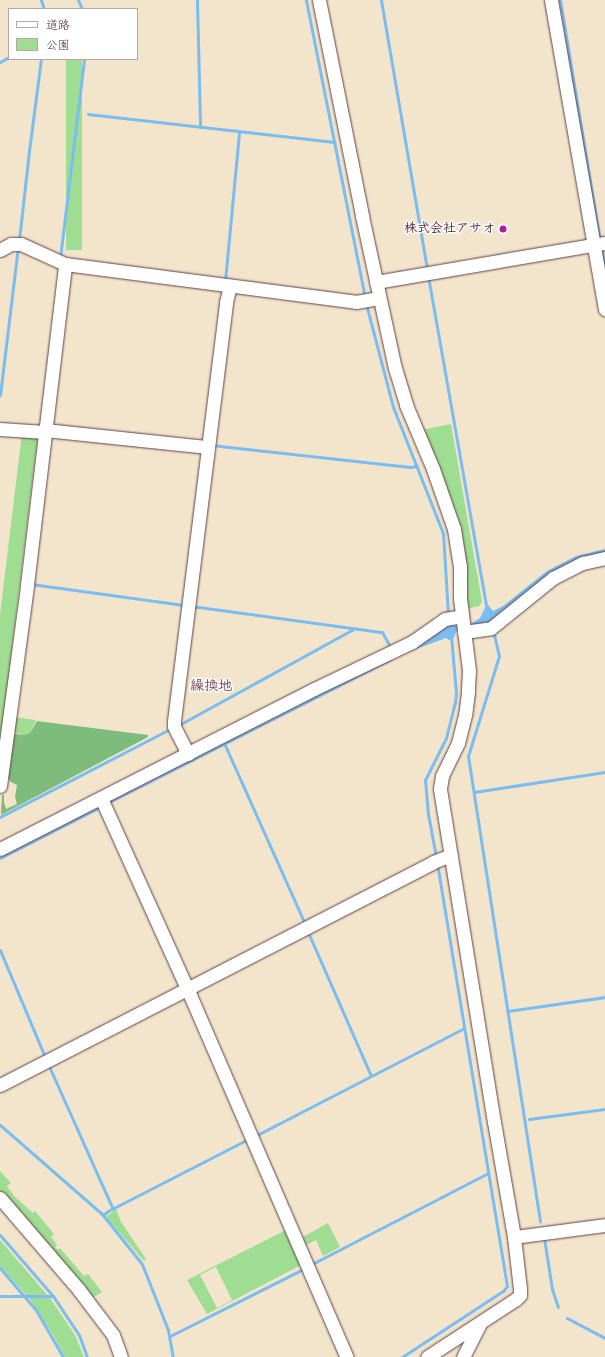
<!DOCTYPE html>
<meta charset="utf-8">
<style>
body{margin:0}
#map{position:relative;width:605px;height:1357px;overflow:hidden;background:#f2e5cc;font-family:Mynerve,"Klee One",sans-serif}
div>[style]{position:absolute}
.green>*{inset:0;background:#9edd92;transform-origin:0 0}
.forest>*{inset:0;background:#7ebc7c}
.water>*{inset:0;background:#7bbdf0}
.stream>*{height:3px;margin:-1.5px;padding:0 1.5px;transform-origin:1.5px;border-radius:1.5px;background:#7bbdf0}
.roads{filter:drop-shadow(0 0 1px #633d43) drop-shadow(0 0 1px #633d43)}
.minor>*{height:13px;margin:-6.5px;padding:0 6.5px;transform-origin:6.5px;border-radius:6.5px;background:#fff}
.dots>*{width:11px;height:11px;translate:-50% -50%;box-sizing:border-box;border:2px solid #fff;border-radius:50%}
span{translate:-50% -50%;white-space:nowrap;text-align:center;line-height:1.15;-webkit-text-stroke:3px #fff;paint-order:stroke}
.poi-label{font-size:13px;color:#4a1f2b;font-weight:700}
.right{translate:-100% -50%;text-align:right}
.neighbourhood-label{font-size:14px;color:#7c475c;font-weight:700}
.legend{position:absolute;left:8px;top:8px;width:130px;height:52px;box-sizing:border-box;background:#fff;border:1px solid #b7a5aa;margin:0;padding:5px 7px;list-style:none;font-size:12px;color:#4a1f2b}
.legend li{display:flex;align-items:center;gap:8px;height:20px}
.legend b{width:20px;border:1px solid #b7a5aa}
</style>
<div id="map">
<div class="green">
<i style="left:66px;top:59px;width:16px;height:191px"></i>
<i style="clip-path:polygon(451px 424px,482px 602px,479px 606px,466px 609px,463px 565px,421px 430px)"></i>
<i style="clip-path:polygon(22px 433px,38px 434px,0 746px,0 615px)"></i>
<i style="clip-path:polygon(12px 717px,36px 720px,30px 733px,24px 735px,16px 733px,10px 735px)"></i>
<i style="clip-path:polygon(0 1171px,11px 1183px,7px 1186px,14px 1196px,33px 1213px,35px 1211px,54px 1234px,51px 1237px,57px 1245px,55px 1247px,58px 1250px,60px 1248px,84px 1276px,88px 1274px,102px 1292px,89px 1300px,0 1194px)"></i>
<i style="clip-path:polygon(116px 1209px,121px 1222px,146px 1259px,144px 1261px,106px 1217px)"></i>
<i style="clip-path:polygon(328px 1223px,340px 1247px,323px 1256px,316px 1240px,306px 1245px,303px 1237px)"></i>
<i style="clip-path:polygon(evenodd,290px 1228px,305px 1263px,207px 1314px,187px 1280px,290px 1228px,216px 1267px,232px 1300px,217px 1308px,200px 1275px,216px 1267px)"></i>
<i style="clip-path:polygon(0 1240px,50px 1298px,75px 1335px,84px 1357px,65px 1357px,52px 1333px,30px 1299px,0 1266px)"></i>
</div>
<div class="forest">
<i style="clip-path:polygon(37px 721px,148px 735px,148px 737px,1px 815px,2px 795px,4px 795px,4px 802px,6px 809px,17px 804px,15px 797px,17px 785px,11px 782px,4px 774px,10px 735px,16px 734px,24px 735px,30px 733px)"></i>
</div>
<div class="water">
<i style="clip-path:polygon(605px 549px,605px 555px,577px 562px,491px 624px,473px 626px,472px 623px,480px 618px,486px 606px,488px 605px,493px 611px,503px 606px,547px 571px,576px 556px)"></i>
<i style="clip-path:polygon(451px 622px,458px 628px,453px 639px,449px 640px,446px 638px,416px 649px,415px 646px)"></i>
</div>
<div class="stream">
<i style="left:41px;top:0;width:9px;rotate:72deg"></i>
<i style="left:78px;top:0;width:10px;rotate:66deg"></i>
<i style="left:197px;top:0;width:127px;rotate:88.6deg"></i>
<i style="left:306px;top:0;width:304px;rotate:78.8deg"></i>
<i style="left:381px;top:0;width:274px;rotate:80.3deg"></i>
<i style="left:560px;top:0;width:244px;rotate:80.6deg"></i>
<i style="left:0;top:62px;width:10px;rotate:-29deg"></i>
<i style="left:88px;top:114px;width:248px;rotate:6.5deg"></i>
<i style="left:19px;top:240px;width:90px;rotate:-83.6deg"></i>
<i style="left:29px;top:151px;width:93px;rotate:-82.6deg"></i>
<i style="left:601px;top:246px;width:22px;rotate:80deg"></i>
<i style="left:60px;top:258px;width:200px;rotate:-83.1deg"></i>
<i style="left:428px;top:276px;width:338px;rotate:80deg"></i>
<i style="left:225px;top:281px;width:150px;rotate:-84.6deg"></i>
<i style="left:366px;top:304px;width:106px;rotate:75.3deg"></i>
<i style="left:393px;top:407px;width:136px;rotate:68.4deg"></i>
<i style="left:443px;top:533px;width:82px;rotate:86.5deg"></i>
<i style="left:0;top:395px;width:149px;rotate:-83.1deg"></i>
<i style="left:211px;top:445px;width:200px;rotate:6.3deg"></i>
<i style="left:410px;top:467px;width:7px;rotate:-8deg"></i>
<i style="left:31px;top:584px;width:154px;rotate:7.8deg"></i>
<i style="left:191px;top:606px;width:193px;rotate:7.8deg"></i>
<i style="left:382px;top:632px;width:18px;rotate:61deg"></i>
<i style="left:493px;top:630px;width:27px;rotate:77deg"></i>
<i style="left:499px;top:656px;width:105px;rotate:107.2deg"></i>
<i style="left:468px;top:756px;width:471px;rotate:81.2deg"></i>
<i style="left:177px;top:726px;width:203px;rotate:-28.8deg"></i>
<i style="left:224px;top:743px;width:198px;rotate:65.9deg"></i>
<i style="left:474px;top:792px;width:133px;rotate:-8.7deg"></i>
<i style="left:107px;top:803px;width:318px;rotate:-26.9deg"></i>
<i style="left:0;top:817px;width:194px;rotate:-27.4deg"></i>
<i style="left:436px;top:857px;width:44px;rotate:-100.5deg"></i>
<i style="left:428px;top:814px;width:34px;rotate:-95deg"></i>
<i style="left:425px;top:780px;width:47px;rotate:-63.4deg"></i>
<i style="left:446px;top:738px;width:36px;rotate:-76deg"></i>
<i style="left:455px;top:703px;width:10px;rotate:-84deg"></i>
<i style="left:456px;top:693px;width:57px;rotate:-95deg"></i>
<i style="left:0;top:858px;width:114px;rotate:-27deg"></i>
<i style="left:307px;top:930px;width:159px;rotate:66.3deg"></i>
<i style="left:0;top:950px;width:116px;rotate:67.2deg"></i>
<i style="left:507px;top:1011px;width:99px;rotate:-8.1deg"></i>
<i style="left:48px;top:1064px;width:159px;rotate:65.9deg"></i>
<i style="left:529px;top:1119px;width:77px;rotate:-7.5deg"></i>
<i style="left:0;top:1125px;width:135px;rotate:41.1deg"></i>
<i style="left:102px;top:1214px;width:64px;rotate:51.3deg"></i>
<i style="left:142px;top:1264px;width:71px;rotate:68.5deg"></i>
<i style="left:168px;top:1330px;width:27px;rotate:80deg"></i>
<i style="left:255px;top:1136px;width:235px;rotate:-27.3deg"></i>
<i style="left:103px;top:1215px;width:6px;rotate:-39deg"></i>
<i style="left:108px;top:1211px;width:157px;rotate:-27.2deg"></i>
<i style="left:0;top:1235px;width:81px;rotate:49deg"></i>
<i style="left:53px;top:1296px;width:47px;rotate:56.3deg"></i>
<i style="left:79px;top:1335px;width:23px;rotate:70deg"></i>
<i style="left:546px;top:1238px;width:2px;rotate:180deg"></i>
<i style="left:544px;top:1238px;width:52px;rotate:81.1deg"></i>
<i style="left:552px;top:1289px;width:19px;rotate:72deg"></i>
<i style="left:310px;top:1265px;width:200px;rotate:-27.3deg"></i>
<i style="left:0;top:1268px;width:55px;rotate:49.4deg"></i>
<i style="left:36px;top:1310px;width:54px;rotate:60.1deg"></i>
<i style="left:0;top:1296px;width:53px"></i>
<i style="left:567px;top:1318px;width:43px;rotate:27.8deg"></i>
<i style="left:170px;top:1336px;width:151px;rotate:-26.7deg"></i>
<i style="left:402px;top:1357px;width:121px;rotate:-33.2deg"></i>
<i style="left:503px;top:1291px;width:6px;rotate:-51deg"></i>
<i style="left:507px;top:1286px;width:428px;rotate:-99.4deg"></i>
</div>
<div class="roads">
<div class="minor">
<i style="left:319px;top:0;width:220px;rotate:78.7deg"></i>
<i style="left:362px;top:216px;width:156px;rotate:77.8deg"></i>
<i style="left:395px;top:368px;width:39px;rotate:73deg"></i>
<i style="left:406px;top:405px;width:69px;rotate:67.1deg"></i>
<i style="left:433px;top:469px;width:64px;rotate:70.7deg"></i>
<i style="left:454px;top:529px;width:38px;rotate:81deg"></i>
<i style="left:460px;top:567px;width:31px;rotate:90deg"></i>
<i style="left:460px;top:598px;width:73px;rotate:82.9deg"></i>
<i style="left:469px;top:670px;width:22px;rotate:93deg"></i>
<i style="left:468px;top:692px;width:23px;rotate:97deg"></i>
<i style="left:465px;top:715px;width:29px;rotate:104deg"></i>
<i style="left:458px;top:743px;width:37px;rotate:116deg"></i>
<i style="left:442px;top:776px;width:13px;rotate:99deg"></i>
<i style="left:440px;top:789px;width:337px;rotate:80.8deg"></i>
<i style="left:494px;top:1122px;width:117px;rotate:80.1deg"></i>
<i style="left:514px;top:1237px;width:52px;rotate:83.4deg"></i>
<i style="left:520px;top:1289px;width:6px;rotate:90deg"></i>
<i style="left:520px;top:1295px;width:6px;rotate:135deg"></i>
<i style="left:516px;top:1299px;width:106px;rotate:146.9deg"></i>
<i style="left:551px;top:0;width:314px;rotate:80.1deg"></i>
<i style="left:0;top:250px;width:13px;rotate:-29deg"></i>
<i style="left:11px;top:244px;width:10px"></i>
<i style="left:21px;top:244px;width:48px;rotate:24.4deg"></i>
<i style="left:65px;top:264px;width:293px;rotate:7.4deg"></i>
<i style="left:356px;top:302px;width:23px;rotate:-10deg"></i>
<i style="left:376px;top:282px;width:232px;rotate:-9.7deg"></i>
<i style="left:0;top:429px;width:45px;rotate:3.8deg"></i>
<i style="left:45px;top:430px;width:164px;rotate:6deg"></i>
<i style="left:464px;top:632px;width:27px;rotate:-8deg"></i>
<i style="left:491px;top:628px;width:80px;rotate:-38.9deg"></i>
<i style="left:553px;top:578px;width:34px;rotate:-27deg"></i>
<i style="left:583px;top:563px;width:23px;rotate:-13deg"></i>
<i style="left:188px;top:754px;width:31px;rotate:-117deg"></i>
<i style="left:174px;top:726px;width:5px;rotate:-90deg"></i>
<i style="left:174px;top:721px;width:422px;rotate:-82.9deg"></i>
<i style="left:226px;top:302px;width:16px;rotate:-76deg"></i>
<i style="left:0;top:786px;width:203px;rotate:-82.3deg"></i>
<i style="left:27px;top:585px;width:323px;rotate:-83.2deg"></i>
<i style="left:101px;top:798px;width:216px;rotate:65.7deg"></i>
<i style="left:190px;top:995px;width:395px;rotate:66.6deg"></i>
<i style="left:0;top:849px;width:352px;rotate:-27deg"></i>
<i style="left:314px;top:689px;width:109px;rotate:-25.6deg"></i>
<i style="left:412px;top:642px;width:40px;rotate:-34.9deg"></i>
<i style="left:445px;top:619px;width:17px;rotate:-10deg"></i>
<i style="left:0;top:1085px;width:487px;rotate:-27.2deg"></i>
<i style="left:433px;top:862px;width:19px;rotate:-21deg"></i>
<i style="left:0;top:1198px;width:121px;rotate:49.3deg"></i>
<i style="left:79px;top:1290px;width:56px;rotate:52.9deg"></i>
<i style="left:113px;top:1335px;width:23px;rotate:70deg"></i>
<i style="left:514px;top:1237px;width:92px;rotate:-7.5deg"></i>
<i style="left:463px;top:1357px;width:38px;rotate:-63deg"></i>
</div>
</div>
<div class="dots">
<i style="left:503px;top:229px;background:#b5179e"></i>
</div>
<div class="poi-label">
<span class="right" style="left:495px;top:229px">株式会社アサオ</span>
</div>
<div class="neighbourhood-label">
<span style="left:211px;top:686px">繰換地</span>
</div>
<ul class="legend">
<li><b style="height:5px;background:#fff"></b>道路</li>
<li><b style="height:11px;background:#9edd92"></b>公園</li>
</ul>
</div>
